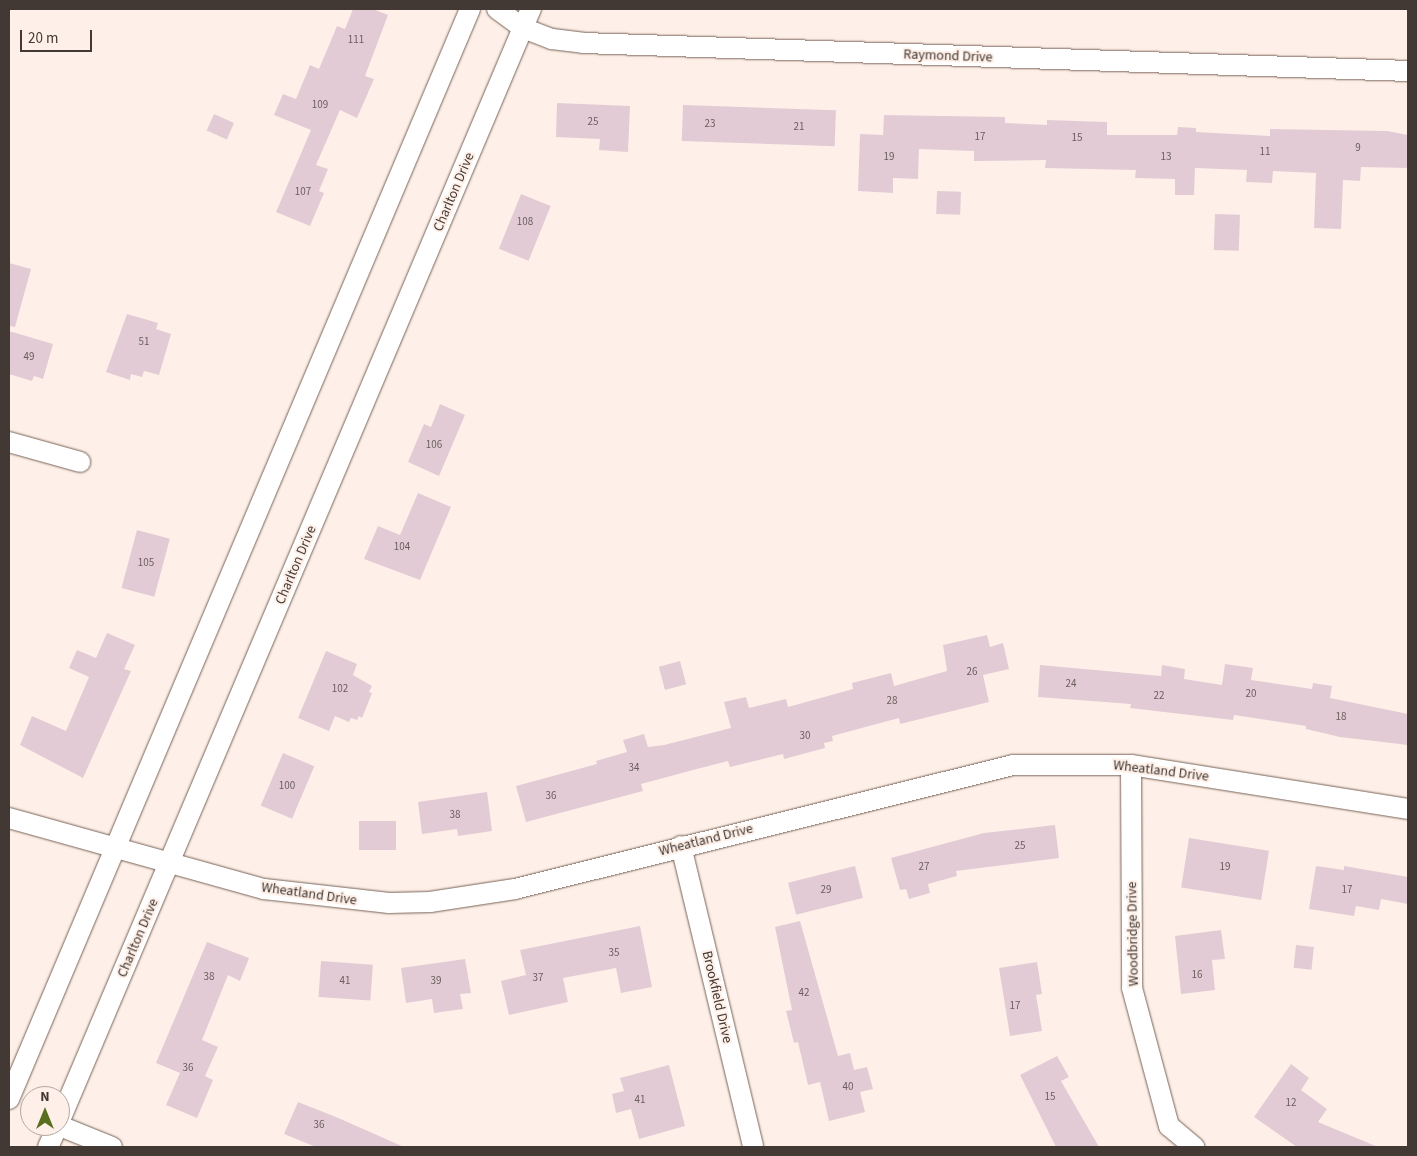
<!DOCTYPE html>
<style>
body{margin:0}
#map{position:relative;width:1417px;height:1156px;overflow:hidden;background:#fef0e8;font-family:"Source Sans 3",sans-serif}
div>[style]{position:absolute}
.building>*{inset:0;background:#e3cbd6;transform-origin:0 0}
.roads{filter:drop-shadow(0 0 1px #776358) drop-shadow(0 0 1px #776358)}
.minor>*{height:20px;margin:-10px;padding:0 10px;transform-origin:10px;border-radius:10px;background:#fff}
span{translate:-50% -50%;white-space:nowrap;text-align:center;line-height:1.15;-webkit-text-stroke:4px #fef0e8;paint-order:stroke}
.number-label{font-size:11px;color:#6a5e5c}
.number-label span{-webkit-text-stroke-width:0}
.street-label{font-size:14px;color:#423934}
.frame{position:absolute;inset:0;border:10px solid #423934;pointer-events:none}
.north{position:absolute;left:20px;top:1086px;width:50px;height:50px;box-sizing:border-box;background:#fef0e8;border:1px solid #b3a7a0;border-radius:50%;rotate:0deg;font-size:14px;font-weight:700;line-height:20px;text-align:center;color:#423934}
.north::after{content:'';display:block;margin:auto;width:18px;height:22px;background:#586f1f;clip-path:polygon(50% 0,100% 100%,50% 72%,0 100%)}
.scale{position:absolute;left:20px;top:30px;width:72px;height:22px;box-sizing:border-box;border:2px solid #423934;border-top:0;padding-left:6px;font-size:15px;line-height:18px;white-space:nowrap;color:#423934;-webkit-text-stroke:4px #fef0e8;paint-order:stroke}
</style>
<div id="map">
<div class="building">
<i style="clip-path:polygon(353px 9px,373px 9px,388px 15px,365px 76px,374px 79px,357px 118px,340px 110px,316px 165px,328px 169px,319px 191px,324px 193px,310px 226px,276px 212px,311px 130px,274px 115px,283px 94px,296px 99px,310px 65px,319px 69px,337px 26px,345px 29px)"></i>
<i style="clip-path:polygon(557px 103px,630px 106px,628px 152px,599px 150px,600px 139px,556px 137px)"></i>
<i style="left:683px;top:105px;width:153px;height:36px;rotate:2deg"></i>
<i style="left:214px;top:114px;width:22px;height:18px;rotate:24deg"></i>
<i style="clip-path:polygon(884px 115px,1005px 117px,1005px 123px,1047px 125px,1047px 120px,1107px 122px,1107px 135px,1177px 135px,1178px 127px,1196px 128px,1196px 132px,1270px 136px,1270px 129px,1387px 131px,1408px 135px,1408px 168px,1361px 167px,1360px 181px,1343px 180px,1341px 229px,1314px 228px,1316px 173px,1273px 171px,1272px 183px,1246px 182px,1247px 170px,1195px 168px,1194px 195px,1175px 195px,1175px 179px,1135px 178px,1136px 170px,1045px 168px,1046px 160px,974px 161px,974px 151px,919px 149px,918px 179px,893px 178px,893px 193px,858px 191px,860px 134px,883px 135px)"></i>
<i style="left:937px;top:191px;width:24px;height:23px;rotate:2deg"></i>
<i style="left:521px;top:194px;width:32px;height:59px;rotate:22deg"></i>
<i style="left:1215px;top:214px;width:25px;height:36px;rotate:2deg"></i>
<i style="clip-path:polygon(9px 263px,31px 269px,15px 327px,9px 326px)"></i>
<i style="clip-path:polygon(127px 314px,158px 323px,156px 329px,171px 334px,159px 375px,144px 371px,142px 377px,131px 374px,130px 380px,106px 372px)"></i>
<i style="clip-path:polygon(9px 331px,53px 344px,43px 379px,34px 376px,32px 381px,9px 374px)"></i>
<i style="clip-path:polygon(440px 404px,465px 415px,439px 476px,408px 462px,424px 424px,431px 427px)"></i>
<i style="clip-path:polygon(418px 493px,451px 507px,420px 580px,364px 559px,378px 526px,400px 535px)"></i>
<i style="left:137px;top:530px;width:34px;height:60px;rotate:15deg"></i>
<i style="clip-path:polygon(107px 633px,135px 645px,124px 669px,131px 671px,83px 778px,20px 745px,32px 716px,66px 731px,89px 677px,69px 668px,77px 650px,96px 658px)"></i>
<i style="clip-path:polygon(987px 635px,990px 647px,1003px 643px,1009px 669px,983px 675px,989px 702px,900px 724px,899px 718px,832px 736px,833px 741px,824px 743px,825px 748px,784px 759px,783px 754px,730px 767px,728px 761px,693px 770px,641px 784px,643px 791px,526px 822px,516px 786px,597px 764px,596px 761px,627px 752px,623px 740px,644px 734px,648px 747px,664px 745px,731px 728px,724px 702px,746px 697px,749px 708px,786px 699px,788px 707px,853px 689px,852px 683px,891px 673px,894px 686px,947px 671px,943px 645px)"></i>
<i style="clip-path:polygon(326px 651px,357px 664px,353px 675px,372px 686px,369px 692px,372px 693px,362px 718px,359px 716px,357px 720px,351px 718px,349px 722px,335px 716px,329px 731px,298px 718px)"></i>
<i style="left:680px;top:661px;width:24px;height:22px;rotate:75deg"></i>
<i style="clip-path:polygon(1225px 664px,1253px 668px,1251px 680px,1312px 689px,1313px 683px,1332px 686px,1330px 698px,1408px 714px,1408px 745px,1340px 737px,1306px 729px,1306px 726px,1234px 715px,1233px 720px,1130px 708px,1131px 704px,1038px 697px,1040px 665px,1161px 676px,1162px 665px,1185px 669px,1184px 679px,1222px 685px)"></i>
<i style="left:283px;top:753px;width:34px;height:57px;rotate:23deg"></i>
<i style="clip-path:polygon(487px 792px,492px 831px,458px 836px,457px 829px,422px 834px,418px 802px)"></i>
<i style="left:359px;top:821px;width:37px;height:29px"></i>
<i style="clip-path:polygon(1055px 825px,1059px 858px,956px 871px,957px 876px,928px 884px,930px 893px,909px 899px,906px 889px,900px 890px,891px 858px,984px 833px)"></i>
<i style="left:1189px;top:838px;width:81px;height:50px;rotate:9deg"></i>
<i style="left:855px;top:866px;width:33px;height:69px;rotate:76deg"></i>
<i style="clip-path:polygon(1316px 866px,1344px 870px,1344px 866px,1408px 877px,1408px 904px,1381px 899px,1379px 910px,1356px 906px,1354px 916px,1309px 909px)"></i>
<i style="clip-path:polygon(800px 921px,838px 1056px,850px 1053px,854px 1070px,867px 1067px,873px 1089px,860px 1092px,865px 1112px,829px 1121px,820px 1082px,808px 1085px,798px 1042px,794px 1043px,786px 1011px,792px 1010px,775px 927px)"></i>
<i style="clip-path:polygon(640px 926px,652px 987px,621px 993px,616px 968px,563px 978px,568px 1002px,509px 1015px,501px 981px,526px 975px,520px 950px)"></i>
<i style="clip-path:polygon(1221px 930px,1225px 959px,1212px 960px,1215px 990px,1181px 994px,1175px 936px)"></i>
<i style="clip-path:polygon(207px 942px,249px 958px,240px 981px,228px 975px,202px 1040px,218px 1047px,205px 1076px,213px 1080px,197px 1118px,166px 1105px,180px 1073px,156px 1063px)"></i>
<i style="left:1296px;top:945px;width:18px;height:23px;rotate:6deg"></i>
<i style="clip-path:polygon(465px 959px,471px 993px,460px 994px,463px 1009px,434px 1013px,432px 999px,406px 1003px,401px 968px)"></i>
<i style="left:321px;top:961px;width:52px;height:36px;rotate:4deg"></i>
<i style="clip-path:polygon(1037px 962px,1042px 994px,1036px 995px,1042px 1031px,1010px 1036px,999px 968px)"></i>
<i style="clip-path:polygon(1057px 1056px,1069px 1077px,1061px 1081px,1099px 1147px,1056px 1147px,1020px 1075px)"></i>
<i style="clip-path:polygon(1291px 1064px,1309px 1078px,1301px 1090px,1327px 1109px,1318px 1122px,1378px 1147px,1297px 1147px,1254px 1117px)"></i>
<i style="clip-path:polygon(669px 1065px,685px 1126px,639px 1139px,631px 1109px,616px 1113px,612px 1094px,624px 1091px,620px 1078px)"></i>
<i style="clip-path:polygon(298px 1102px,336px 1117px,404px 1147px,316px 1147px,284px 1134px)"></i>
</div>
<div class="roads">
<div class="minor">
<i style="left:497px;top:9px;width:32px;rotate:36deg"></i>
<i style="left:523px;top:28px;width:31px;rotate:21deg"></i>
<i style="left:552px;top:39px;width:31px;rotate:7deg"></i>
<i style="left:583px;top:43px;width:825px;rotate:1.94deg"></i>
<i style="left:9px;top:442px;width:74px;rotate:15.7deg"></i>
<i style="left:1131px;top:765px;width:223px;rotate:89.7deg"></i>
<i style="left:1132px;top:988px;width:143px;rotate:75deg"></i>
<i style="left:1169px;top:1126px;width:33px;rotate:40deg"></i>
<i style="left:9px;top:818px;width:265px;rotate:15.6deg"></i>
<i style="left:264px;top:889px;width:126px;rotate:6.4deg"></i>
<i style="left:389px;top:903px;width:41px;rotate:-1.4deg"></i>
<i style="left:430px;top:902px;width:86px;rotate:-8.7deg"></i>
<i style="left:515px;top:889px;width:513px;rotate:-13.98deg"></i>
<i style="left:1013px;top:765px;width:118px"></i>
<i style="left:1131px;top:765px;width:280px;rotate:9deg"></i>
<i style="left:681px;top:846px;width:309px;rotate:76.5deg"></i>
<i style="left:9px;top:1099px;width:1183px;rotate:-67.07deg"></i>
<i style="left:60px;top:1120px;width:1207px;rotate:-67.03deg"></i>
<i style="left:60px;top:1126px;width:56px;rotate:22deg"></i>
<i style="left:48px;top:1147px;width:23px;rotate:-65deg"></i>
</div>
</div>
<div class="number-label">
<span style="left:356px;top:40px">111</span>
<span style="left:320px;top:105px">109</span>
<span style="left:593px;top:122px">25</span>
<span style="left:710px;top:124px">23</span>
<span style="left:799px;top:127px">21</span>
<span style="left:980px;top:137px">17</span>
<span style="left:1077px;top:138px">15</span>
<span style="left:1358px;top:148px">9</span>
<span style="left:1265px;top:152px">11</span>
<span style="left:889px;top:157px">19</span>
<span style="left:1166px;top:157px">13</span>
<span style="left:303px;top:192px">107</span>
<span style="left:525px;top:222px">108</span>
<span style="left:144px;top:342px">51</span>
<span style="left:29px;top:357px">49</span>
<span style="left:434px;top:445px">106</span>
<span style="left:402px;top:547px">104</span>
<span style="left:146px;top:563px">105</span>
<span style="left:972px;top:672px">26</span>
<span style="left:1071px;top:684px">24</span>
<span style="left:340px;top:689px">102</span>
<span style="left:1251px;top:694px">20</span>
<span style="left:1159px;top:696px">22</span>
<span style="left:892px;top:701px">28</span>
<span style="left:1341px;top:717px">18</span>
<span style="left:805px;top:736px">30</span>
<span style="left:634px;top:768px">34</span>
<span style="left:287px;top:786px">100</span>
<span style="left:551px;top:796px">36</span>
<span style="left:455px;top:815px">38</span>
<span style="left:1020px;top:846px">25</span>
<span style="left:924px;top:867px">27</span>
<span style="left:1225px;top:867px">19</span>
<span style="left:826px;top:890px">29</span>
<span style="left:1347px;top:890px">17</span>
<span style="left:614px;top:953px">35</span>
<span style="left:1197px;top:975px">16</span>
<span style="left:209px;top:977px">38</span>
<span style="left:538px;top:978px">37</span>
<span style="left:345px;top:981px">41</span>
<span style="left:436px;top:981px">39</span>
<span style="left:804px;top:993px">42</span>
<span style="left:1015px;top:1006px">17</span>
<span style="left:188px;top:1068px">36</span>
<span style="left:848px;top:1087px">40</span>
<span style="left:1050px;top:1097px">15</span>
<span style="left:640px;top:1100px">41</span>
<span style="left:1291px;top:1103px">12</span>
<span style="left:319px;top:1125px">36</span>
</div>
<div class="street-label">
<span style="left:948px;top:56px;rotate:2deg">Raymond Drive</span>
<span style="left:454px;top:192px;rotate:-67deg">Charlton Drive</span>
<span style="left:296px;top:565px;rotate:-67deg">Charlton Drive</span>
<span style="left:1161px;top:771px;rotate:7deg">Wheatland Drive</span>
<span style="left:706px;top:840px;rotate:-14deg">Wheatland Drive</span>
<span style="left:309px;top:894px;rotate:8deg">Wheatland Drive</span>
<span style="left:1133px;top:934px;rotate:-91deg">Woodbridge Drive</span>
<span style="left:138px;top:938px;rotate:-67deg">Charlton Drive</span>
<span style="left:717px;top:997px;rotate:77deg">Brookfield Drive</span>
</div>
<div class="frame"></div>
<div class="north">N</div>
<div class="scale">20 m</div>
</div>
